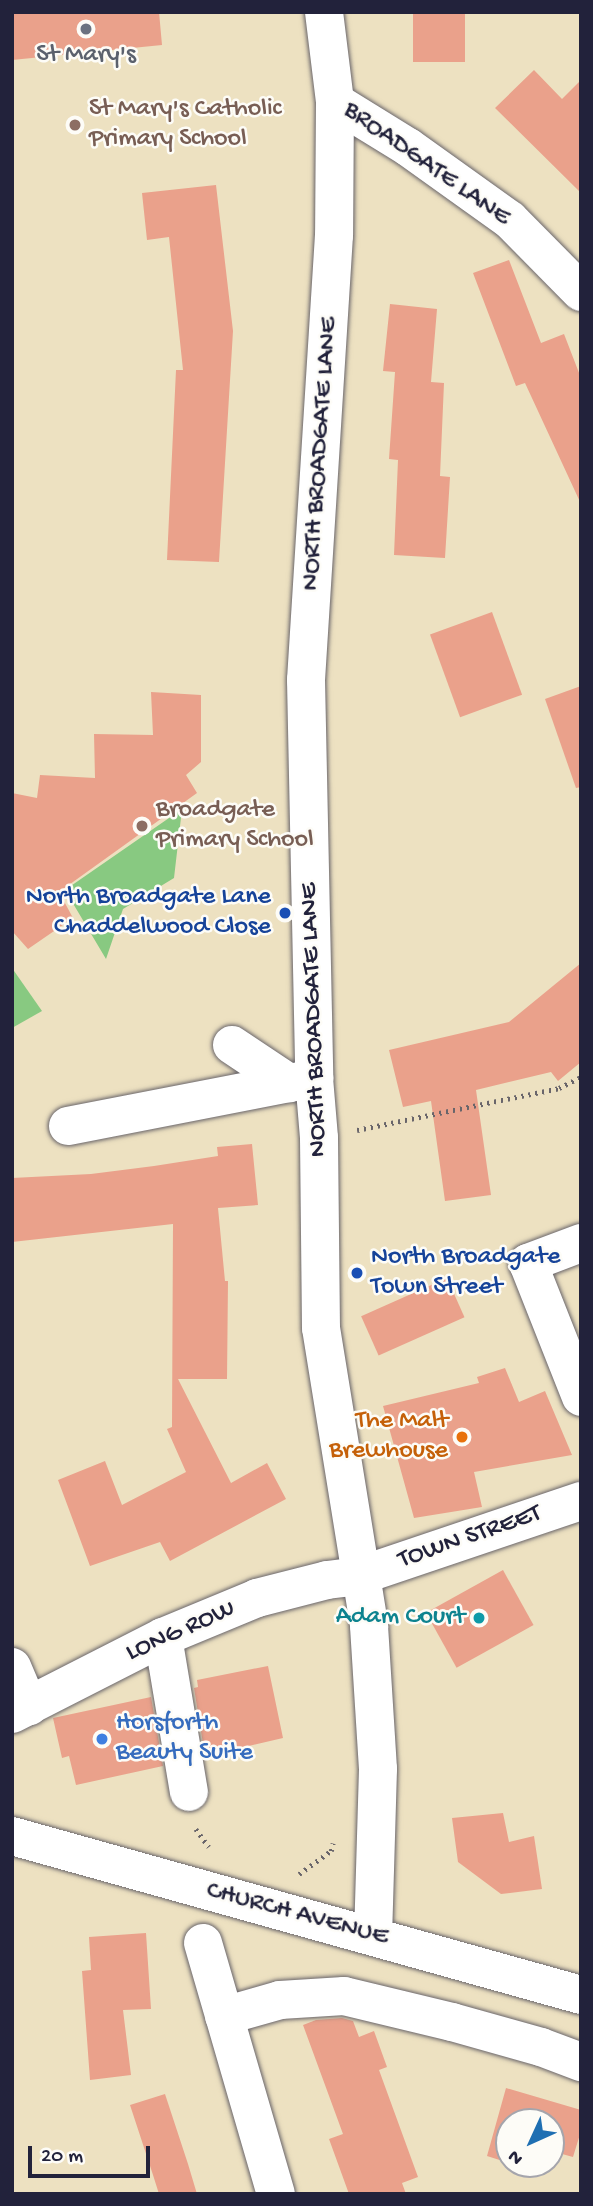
<!DOCTYPE html>
<style>
body{margin:0}
#map{position:relative;width:593px;height:2206px;overflow:hidden;background:#ede1c1;font-family:"Gochi Hand",sans-serif}
div>[style]{position:absolute}
.green>*{inset:0;background:#88c981}
.building>*{inset:0;background:#eaa18b;transform-origin:0 0}
.path>*{height:4.5px;margin-top:-2.25px;transform-origin:0;background:repeating-linear-gradient(90deg,#69656a 0 2px,transparent 0 7px)}
.roads{filter:drop-shadow(0 0 2px #69656a) drop-shadow(0 0 2px #69656a)}
.minor>*{height:38px;margin:-19px;padding:0 19px;transform-origin:19px;border-radius:19px;background:#fff}
.dots>*{width:19px;height:19px;translate:-50% -50%;box-sizing:border-box;border:4px solid #fdfcf7;border-radius:50%}
span{translate:-50% -50%;white-space:nowrap;text-align:center;line-height:1.15;-webkit-text-stroke:5px #fdfcf7;paint-order:stroke}
.worship-label{font-size:26px;color:#5b616d}
.education-label{font-size:26px;color:#785e54}
.left{translate:0 -50%;text-align:left}
.street-label{font-size:26px;color:#22223b}
.transit-label{font-size:26px;color:#164399}
.right{translate:-100% -50%;text-align:right}
.food-label{font-size:26px;color:#c56008}
.culture-label{font-size:26px;color:#0d838f}
.shop-label{font-size:26px;color:#366cbe}
.frame{position:absolute;inset:0;border:14px solid #22223b;pointer-events:none}
.north{position:absolute;left:495px;top:2108px;width:70px;height:70px;box-sizing:border-box;background:#fdfcf7;border:2px solid #a5a5ac;border-radius:50%;rotate:225deg;font-size:19px;font-weight:700;line-height:28px;text-align:center;color:#22223b}
.north::after{content:'';display:block;margin:auto;width:24px;height:32px;background:#1f6fb2;clip-path:polygon(50% 0,100% 100%,50% 72%,0 100%)}
.scale{position:absolute;left:28px;top:2146px;width:122px;height:32px;box-sizing:border-box;border:4px solid #22223b;border-top:0;padding-left:9px;font-size:21px;line-height:24px;white-space:nowrap;color:#22223b;-webkit-text-stroke:5px #fdfcf7;paint-order:stroke}
</style>
<div id="map">
<div class="green">
<i style="clip-path:polygon(182px 809px,174px 878px,123px 909px,106px 959px,65px 890px)"></i>
<i style="clip-path:polygon(12px 968px,42px 1011px,12px 1028px)"></i>
</div>
<div class="building">
<i style="clip-path:polygon(12px 12px,159px 12px,162px 45px,12px 60px)"></i>
<i style="left:413px;top:12px;width:52px;height:50px"></i>
<i style="clip-path:polygon(534px 70px,562px 99px,581px 80px,581px 193px,495px 108px)"></i>
<i style="clip-path:polygon(216px 185px,233px 331px,219px 562px,167px 560px,176px 370px,183px 370px,169px 237px,147px 240px,142px 193px)"></i>
<i style="clip-path:polygon(509px 260px,541px 343px,564px 334px,581px 378px,581px 504px,525px 383px,516px 386px,473px 273px)"></i>
<i style="clip-path:polygon(390px 304px,437px 309px,431px 382px,444px 383px,440px 476px,450px 477px,445px 558px,394px 555px,398px 460px,389px 459px,395px 372px,383px 371px)"></i>
<i style="left:492px;top:612px;width:88px;height:66px;rotate:70deg"></i>
<i style="clip-path:polygon(581px 686px,581px 787px,576px 788px,545px 699px)"></i>
<i style="clip-path:polygon(151px 692px,201px 695px,201px 762px,186px 775px,197px 793px,59px 892px,73px 918px,28px 949px,12px 931px,12px 793px,37px 798px,40px 775px,95px 778px,94px 734px,153px 735px)"></i>
<i style="clip-path:polygon(581px 963px,581px 1062px,558px 1081px,551px 1072px,476px 1090px,491px 1195px,445px 1201px,431px 1101px,403px 1107px,389px 1050px,509px 1022px)"></i>
<i style="clip-path:polygon(252px 1144px,258px 1205px,218px 1208px,225px 1281px,228px 1281px,227px 1379px,178px 1379px,231px 1483px,267px 1463px,286px 1499px,170px 1561px,160px 1542px,90px 1566px,58px 1480px,105px 1461px,122px 1505px,186px 1472px,167px 1429px,172px 1427px,173px 1224px,12px 1242px,12px 1178px,91px 1174px,154px 1166px,218px 1156px,217px 1147px)"></i>
<i style="left:447px;top:1278px;width:43px;height:94px;rotate:66deg"></i>
<i style="clip-path:polygon(505px 1368px,519px 1402px,545px 1391px,572px 1455px,474px 1472px,482px 1507px,414px 1518px,383px 1406px,479px 1383px,477px 1377px)"></i>
<i style="left:503px;top:1570px;width:63px;height:88px;rotate:61deg"></i>
<i style="clip-path:polygon(268px 1666px,283px 1738px,205px 1756px,194px 1688px,198px 1687px,197px 1680px)"></i>
<i style="clip-path:polygon(151px 1697px,163px 1766px,76px 1785px,69px 1756px,62px 1758px,53px 1718px)"></i>
<i style="clip-path:polygon(503px 1813px,509px 1842px,534px 1836px,542px 1889px,501px 1894px,458px 1862px,452px 1818px)"></i>
<i style="clip-path:polygon(146px 1933px,151px 2009px,123px 2010px,131px 2075px,90px 2080px,82px 1971px,91px 1970px,89px 1937px)"></i>
<i style="clip-path:polygon(342px 2018px,353px 2021px,359px 2037px,374px 2031px,387px 2067px,379px 2070px,418px 2177px,402px 2183px,406px 2194px,349px 2194px,329px 2139px,343px 2134px,303px 2025px,316px 2020px)"></i>
<i style="clip-path:polygon(506px 2088px,581px 2110px,581px 2131px,573px 2157px,551px 2151px,551px 2122px,509px 2122px,509px 2163px,487px 2156px)"></i>
<i style="clip-path:polygon(165px 2094px,188px 2164px,197px 2194px,159px 2194px,153px 2175px,130px 2105px)"></i>
</div>
<div class="path">
<i style="left:357px;top:1130px;width:206px;rotate:-11.7deg"></i>
<i style="left:559px;top:1088px;width:25px;rotate:-27deg"></i>
<i style="left:196px;top:1829px;width:22px;rotate:54deg"></i>
<i style="left:299px;top:1874px;width:39px;rotate:-36deg"></i>
<i style="left:331px;top:1851px;width:8px;rotate:-76deg"></i>
</div>
<div class="roads">
<div class="minor">
<i style="left:324px;top:12px;width:91px;rotate:83deg"></i>
<i style="left:335px;top:102px;width:133px;rotate:90.4deg"></i>
<i style="left:334px;top:235px;width:446px;rotate:93.6deg"></i>
<i style="left:306px;top:680px;width:398px;rotate:88.8deg"></i>
<i style="left:314px;top:1078px;width:60px;rotate:85.2deg"></i>
<i style="left:319px;top:1138px;width:190px;rotate:89.4deg"></i>
<i style="left:321px;top:1328px;width:302px;rotate:80.8deg"></i>
<i style="left:369px;top:1626px;width:143px;rotate:86.4deg"></i>
<i style="left:378px;top:1769px;width:166px;rotate:91.7deg"></i>
<i style="left:335px;top:102px;width:86px;rotate:31.7deg"></i>
<i style="left:408px;top:147px;width:125px;rotate:35.6deg"></i>
<i style="left:510px;top:220px;width:101px;rotate:45.4deg"></i>
<i style="left:232px;top:1045px;width:69px;rotate:33.7deg"></i>
<i style="left:68px;top:1126px;width:251px;rotate:-11deg"></i>
<i style="left:581px;top:1243px;width:57px;rotate:159.3deg"></i>
<i style="left:528px;top:1263px;width:144px;rotate:68.4deg"></i>
<i style="left:163px;top:1637px;width:157px;rotate:80.5deg"></i>
<i style="left:12px;top:1667px;width:43px;rotate:67deg"></i>
<i style="left:12px;top:1714px;width:169px;rotate:-27deg"></i>
<i style="left:163px;top:1637px;width:102px;rotate:-22.5deg"></i>
<i style="left:257px;top:1598px;width:72px;rotate:-14.4deg"></i>
<i style="left:327px;top:1580px;width:32px;rotate:-7deg"></i>
<i style="left:359px;top:1576px;width:234px;rotate:-18.7deg"></i>
<i style="left:12px;top:1836px;width:591px;rotate:15.61deg"></i>
<i style="left:203px;top:1943px;width:261px;rotate:73.8deg"></i>
<i style="left:224px;top:2016px;width:58px;rotate:-15.9deg"></i>
<i style="left:280px;top:2000px;width:64px;rotate:-3.6deg"></i>
<i style="left:344px;top:1996px;width:111px;rotate:13.5deg"></i>
<i style="left:452px;top:2022px;width:92px;rotate:15.7deg"></i>
<i style="left:541px;top:2047px;width:43px;rotate:20.6deg"></i>
</div>
</div>
<div class="dots">
<i style="left:86px;top:29px;background:#6b7280"></i>
<i style="left:75px;top:125px;background:#8d6e63"></i>
<i style="left:142px;top:826px;background:#8d6e63"></i>
<i style="left:285px;top:913px;background:#1a4fb4"></i>
<i style="left:357px;top:1273px;background:#1a4fb4"></i>
<i style="left:462px;top:1437px;background:#e8710a"></i>
<i style="left:479px;top:1618px;background:#0f9aa8"></i>
<i style="left:102px;top:1739px;background:#3f7fe0"></i>
</div>
<div class="worship-label">
<span style="left:86px;top:56px">St Mary's</span>
</div>
<div class="education-label">
<span class="left" style="left:89px;top:125px">St Mary's Catholic<br>Primary School</span>
<span class="left" style="left:156px;top:826px">Broadgate<br>Primary School</span>
</div>
<div class="street-label">
<span style="left:426px;top:165px;rotate:35deg">BROADGATE LANE</span>
<span style="left:321px;top:454px;rotate:-86deg">NORTH BROADGATE LANE</span>
<span style="left:315px;top:1020px;rotate:-92deg">NORTH BROADGATE LANE</span>
<span style="left:470px;top:1538px;rotate:-19deg">TOWN STREET</span>
<span style="left:181px;top:1632px;rotate:-24deg">LONG ROW</span>
<span style="left:297px;top:1915px;rotate:15deg">CHURCH AVENUE</span>
</div>
<div class="transit-label">
<span class="right" style="left:271px;top:913px">North Broadgate Lane<br>Chaddelwood Close</span>
<span class="left" style="left:371px;top:1273px">North Broadgate<br>Town Street</span>
</div>
<div class="food-label">
<span class="right" style="left:448px;top:1437px">The Malt<br>Brewhouse</span>
</div>
<div class="culture-label">
<span class="right" style="left:465px;top:1618px">Adam Court</span>
</div>
<div class="shop-label">
<span class="left" style="left:116px;top:1739px">Horsforth<br>Beauty Suite</span>
</div>
<div class="frame"></div>
<div class="north">N</div>
<div class="scale">20 m</div>
</div>
